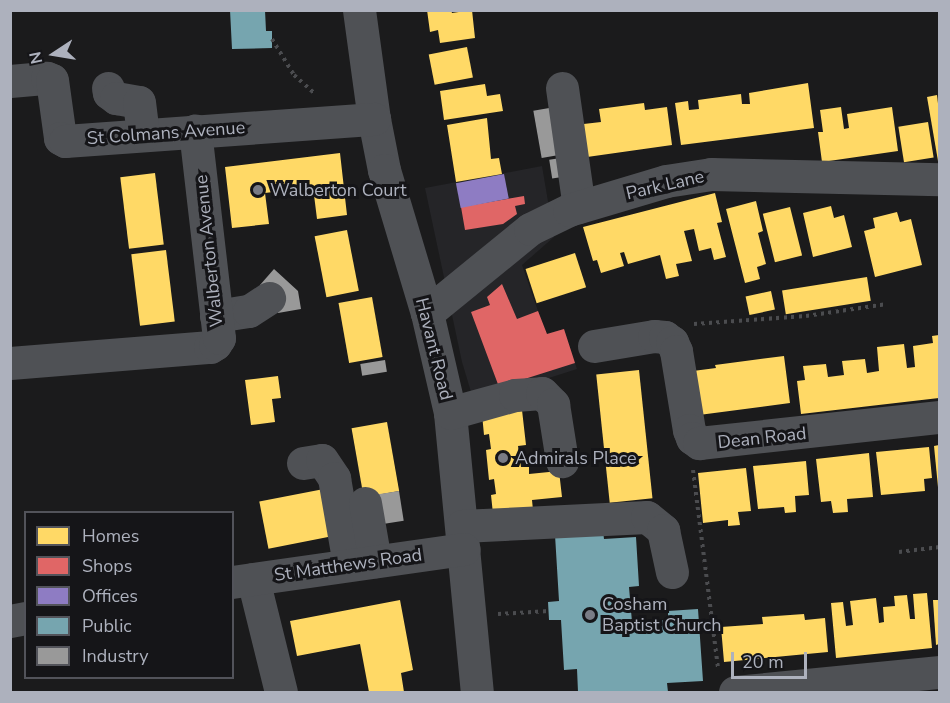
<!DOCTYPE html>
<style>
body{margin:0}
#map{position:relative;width:950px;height:703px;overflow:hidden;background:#1b1b1c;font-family:"Nunito Sans",sans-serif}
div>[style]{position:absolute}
.built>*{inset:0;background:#252528}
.homes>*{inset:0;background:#ffd966;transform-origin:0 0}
.shops>*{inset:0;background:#e06666}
.offices>*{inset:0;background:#8e7cc3;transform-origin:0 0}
.public>*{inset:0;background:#76a5af}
.industry>*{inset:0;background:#999;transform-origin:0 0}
.path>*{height:4px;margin-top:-2px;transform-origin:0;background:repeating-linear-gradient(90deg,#4b4c4f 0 3px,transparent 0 7.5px)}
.minor>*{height:33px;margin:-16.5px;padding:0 16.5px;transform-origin:16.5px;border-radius:16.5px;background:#4f5155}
.dots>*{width:16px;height:16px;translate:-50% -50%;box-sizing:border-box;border:3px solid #151518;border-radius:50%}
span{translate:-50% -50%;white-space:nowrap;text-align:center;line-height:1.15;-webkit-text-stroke:6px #151518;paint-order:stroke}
.street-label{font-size:18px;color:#adb1bd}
.poi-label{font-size:18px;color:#adb1bd}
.left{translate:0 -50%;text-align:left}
.frame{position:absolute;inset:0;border:12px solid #adb1bd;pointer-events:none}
.legend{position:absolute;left:24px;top:511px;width:210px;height:168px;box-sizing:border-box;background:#151518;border:2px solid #52535a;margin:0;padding:8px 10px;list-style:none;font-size:18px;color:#adb1bd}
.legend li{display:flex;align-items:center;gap:12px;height:30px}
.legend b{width:30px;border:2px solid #52535a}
.north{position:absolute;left:24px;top:24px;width:60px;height:60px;-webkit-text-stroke:4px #151518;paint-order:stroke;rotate:258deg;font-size:16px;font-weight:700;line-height:24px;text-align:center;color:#adb1bd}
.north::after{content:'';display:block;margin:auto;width:21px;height:27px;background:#adb1bd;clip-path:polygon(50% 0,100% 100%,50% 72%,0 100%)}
.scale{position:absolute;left:731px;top:652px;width:76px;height:27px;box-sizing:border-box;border:3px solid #adb1bd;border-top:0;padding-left:8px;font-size:18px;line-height:21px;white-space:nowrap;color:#adb1bd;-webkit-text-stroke:4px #151518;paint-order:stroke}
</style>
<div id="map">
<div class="built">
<i style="clip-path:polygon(542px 166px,554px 237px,522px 265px,546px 334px,564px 329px,577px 369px,474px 402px,462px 362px,425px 188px)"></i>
</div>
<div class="homes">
<i style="clip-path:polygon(427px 10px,451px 10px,452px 13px,472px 10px,475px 38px,440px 43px,438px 30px,430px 32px)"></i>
<i style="left:467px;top:47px;width:31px;height:39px;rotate:79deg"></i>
<i style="clip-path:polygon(808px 83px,814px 128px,681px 145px,675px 103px,688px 101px,689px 110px,699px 109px,698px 100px,741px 94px,742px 104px,750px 104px,749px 93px)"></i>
<i style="clip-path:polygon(485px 84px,487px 96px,500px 94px,503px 111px,444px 120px,440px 91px)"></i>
<i style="clip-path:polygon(937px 95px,939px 112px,938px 161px,927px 97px)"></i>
<i style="clip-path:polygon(644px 103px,645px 110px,667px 107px,672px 145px,580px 158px,575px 125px,601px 122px,599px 109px)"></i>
<i style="clip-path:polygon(841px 107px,844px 129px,849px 128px,847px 114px,892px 107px,898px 151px,822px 162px,818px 132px,823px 132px,820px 110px)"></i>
<i style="clip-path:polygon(487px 118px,491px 159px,499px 158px,502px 174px,456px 182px,447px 125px)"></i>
<i style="left:928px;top:122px;width:36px;height:30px;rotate:81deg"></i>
<i style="clip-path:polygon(340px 153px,347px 215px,317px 219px,313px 187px,265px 193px,269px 224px,232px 228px,225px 167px)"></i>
<i style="left:155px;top:173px;width:72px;height:35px;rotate:83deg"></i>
<i style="clip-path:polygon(715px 193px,722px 222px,717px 223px,726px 257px,714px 260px,711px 248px,699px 251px,694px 229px,684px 231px,692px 261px,676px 264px,679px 276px,666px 279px,660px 255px,628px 264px,624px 252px,620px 253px,624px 266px,601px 273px,597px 260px,593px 261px,583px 227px)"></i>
<i style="clip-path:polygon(756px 201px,763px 231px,758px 233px,766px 264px,757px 267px,760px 279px,745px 283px,726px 209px)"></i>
<i style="clip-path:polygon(831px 206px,834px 218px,844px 215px,852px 247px,813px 257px,803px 213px)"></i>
<i style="left:790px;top:207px;width:50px;height:28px;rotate:76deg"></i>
<i style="clip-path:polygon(897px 212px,900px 222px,911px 219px,922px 265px,875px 277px,864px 231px,875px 228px,873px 218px)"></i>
<i style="left:347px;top:230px;width:62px;height:33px;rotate:79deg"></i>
<i style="left:166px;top:250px;width:72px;height:35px;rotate:83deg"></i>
<i style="left:575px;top:253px;width:36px;height:52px;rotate:72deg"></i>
<i style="left:867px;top:277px;width:24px;height:86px;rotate:81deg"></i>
<i style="left:771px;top:291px;width:19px;height:26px;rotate:78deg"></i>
<i style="left:372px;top:297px;width:61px;height:34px;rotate:80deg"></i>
<i style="clip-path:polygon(939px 335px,939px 398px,801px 414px,797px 381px,805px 380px,803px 366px,826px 364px,828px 377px,844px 375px,842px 361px,865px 359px,867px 373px,879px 371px,877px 347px,904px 344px,907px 368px,915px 367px,913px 346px,933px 343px,932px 336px)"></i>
<i style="clip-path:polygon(784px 356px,790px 403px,699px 415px,693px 371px,716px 368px,715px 365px)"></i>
<i style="left:639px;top:370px;width:129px;height:43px;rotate:84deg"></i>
<i style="clip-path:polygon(278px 376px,281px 398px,272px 399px,275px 422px,251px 425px,245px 380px)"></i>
<i style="clip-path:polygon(522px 410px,526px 445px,518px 446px,521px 467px,529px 467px,529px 474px,559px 471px,562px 497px,532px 500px,533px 510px,493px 514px,491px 495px,496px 494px,494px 479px,489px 480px,486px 450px,491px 449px,489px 434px,484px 435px,482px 414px)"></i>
<i style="left:387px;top:422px;width:70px;height:36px;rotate:80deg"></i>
<i style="clip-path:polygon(939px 445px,939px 487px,938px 487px,934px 446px)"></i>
<i style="clip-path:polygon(929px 447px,932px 478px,924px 479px,925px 491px,881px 495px,876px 452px)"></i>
<i style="clip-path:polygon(869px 453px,873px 497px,847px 499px,848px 512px,833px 513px,831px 501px,821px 502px,816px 459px)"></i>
<i style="clip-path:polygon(806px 461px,809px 495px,795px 496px,796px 512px,785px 513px,784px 507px,758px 509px,753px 466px)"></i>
<i style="clip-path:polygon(746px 468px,751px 511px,738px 512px,740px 525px,728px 526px,728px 520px,703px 523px,698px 473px)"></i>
<i style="left:329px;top:488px;width:48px;height:71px;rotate:79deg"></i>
<i style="clip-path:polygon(927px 593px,932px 648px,836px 658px,831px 603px,843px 602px,846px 626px,853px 625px,850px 601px,876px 598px,879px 623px,884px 622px,883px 607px,895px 606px,894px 596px,907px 595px,910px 619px,915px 619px,913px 594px)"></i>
<i style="clip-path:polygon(400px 600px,413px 670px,401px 673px,404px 692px,369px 692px,360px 644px,297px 656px,290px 621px)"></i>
<i style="clip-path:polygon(933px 600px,939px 600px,939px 644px,936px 645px)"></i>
<i style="clip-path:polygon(804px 614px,805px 620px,825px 618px,828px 652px,724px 662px,721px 627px,763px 624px,762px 617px)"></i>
</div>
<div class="shops">
<i style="clip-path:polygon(524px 196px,525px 204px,515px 206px,517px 214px,503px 224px,465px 230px,461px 207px)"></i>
<i style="clip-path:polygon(502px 284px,517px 319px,538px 311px,547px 334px,564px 329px,575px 363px,499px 387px,471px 312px,490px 305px,487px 297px)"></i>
</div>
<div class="offices">
<i style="left:504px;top:174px;width:25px;height:49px;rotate:79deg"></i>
</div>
<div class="public">
<i style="clip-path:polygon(230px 10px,265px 10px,266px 31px,272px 31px,272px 48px,232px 49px)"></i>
<i style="clip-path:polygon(603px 531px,604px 539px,636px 537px,639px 586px,629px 587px,632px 622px,668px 620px,668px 611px,698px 609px,703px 681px,667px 683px,668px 692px,578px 692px,577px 669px,564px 670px,561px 620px,549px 620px,548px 602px,559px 601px,555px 535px)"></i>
</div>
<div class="industry">
<i style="left:555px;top:107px;width:48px;height:22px;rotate:80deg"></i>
<i style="left:567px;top:157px;width:19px;height:18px;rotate:81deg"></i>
<i style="clip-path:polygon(274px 269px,298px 291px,301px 309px,278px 313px,275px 299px,260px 285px)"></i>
<i style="left:385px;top:360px;width:12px;height:25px;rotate:81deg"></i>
<i style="left:399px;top:491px;width:30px;height:21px;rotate:81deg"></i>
</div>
<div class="path">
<i style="left:272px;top:39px;width:42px;rotate:58.6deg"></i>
<i style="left:294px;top:75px;width:27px;rotate:42deg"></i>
<i style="left:694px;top:324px;width:112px;rotate:-4.1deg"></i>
<i style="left:806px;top:316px;width:82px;rotate:-8.4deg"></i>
<i style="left:693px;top:470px;width:200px;rotate:82.8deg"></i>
<i style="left:899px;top:552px;width:41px;rotate:-7deg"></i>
<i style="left:498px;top:614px;width:51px;rotate:-3.4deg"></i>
</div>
<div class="minor">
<i style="left:359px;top:10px;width:110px;rotate:82.2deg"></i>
<i style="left:374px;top:119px;width:52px;rotate:78.9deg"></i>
<i style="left:384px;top:170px;width:149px;rotate:73.3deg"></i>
<i style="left:427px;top:313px;width:103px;rotate:77deg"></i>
<i style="left:450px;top:413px;width:280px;rotate:84.5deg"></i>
<i style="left:10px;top:81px;width:37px;rotate:-5deg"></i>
<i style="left:47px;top:78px;width:5px;rotate:22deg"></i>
<i style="left:52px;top:80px;width:59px;rotate:82.1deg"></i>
<i style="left:60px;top:138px;width:6px;rotate:31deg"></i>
<i style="left:65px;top:141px;width:310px;rotate:-4.1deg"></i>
<i style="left:108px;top:88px;width:5px;rotate:79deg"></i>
<i style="left:109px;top:93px;width:9px;rotate:36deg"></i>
<i style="left:116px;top:98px;width:23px;rotate:10deg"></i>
<i style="left:139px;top:102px;width:33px;rotate:83deg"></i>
<i style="left:562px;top:88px;width:120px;rotate:81.9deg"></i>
<i style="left:427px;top:313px;width:133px;rotate:-39.2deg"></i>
<i style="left:530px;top:229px;width:43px;rotate:-26deg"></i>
<i style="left:569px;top:210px;width:101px;rotate:-16.6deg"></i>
<i style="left:666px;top:181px;width:46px;rotate:-8.8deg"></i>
<i style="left:711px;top:174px;width:229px;rotate:1.3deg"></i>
<i style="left:216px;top:316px;width:33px;rotate:-9deg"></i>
<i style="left:249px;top:311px;width:24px;rotate:-33deg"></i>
<i style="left:594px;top:346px;width:61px;rotate:-9.5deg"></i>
<i style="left:654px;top:336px;width:11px;rotate:5deg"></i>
<i style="left:665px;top:337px;width:9px;rotate:36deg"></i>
<i style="left:672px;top:342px;width:10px;rotate:66deg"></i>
<i style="left:676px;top:351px;width:80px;rotate:80.7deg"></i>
<i style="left:689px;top:430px;width:9px;rotate:69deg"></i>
<i style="left:692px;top:438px;width:9px;rotate:36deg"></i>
<i style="left:699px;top:443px;width:242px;rotate:-6.2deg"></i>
<i style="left:10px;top:363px;width:201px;rotate:-4.6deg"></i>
<i style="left:210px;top:347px;width:6px;rotate:-31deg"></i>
<i style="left:215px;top:344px;width:7px;rotate:-56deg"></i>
<i style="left:219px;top:338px;width:209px;rotate:-96.6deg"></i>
<i style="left:450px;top:413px;width:67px;rotate:-15.5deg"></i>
<i style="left:515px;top:395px;width:27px;rotate:-4deg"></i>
<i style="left:542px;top:393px;width:16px;rotate:45deg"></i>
<i style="left:553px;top:404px;width:58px;rotate:81deg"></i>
<i style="left:303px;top:463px;width:19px;rotate:-9deg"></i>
<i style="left:322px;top:460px;width:22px;rotate:56deg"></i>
<i style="left:334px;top:478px;width:87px;rotate:80.1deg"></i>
<i style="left:365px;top:503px;width:59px;rotate:80.2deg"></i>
<i style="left:462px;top:526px;width:185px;rotate:-2.8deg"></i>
<i style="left:647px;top:517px;width:21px;rotate:39deg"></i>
<i style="left:663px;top:530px;width:43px;rotate:77.9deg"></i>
<i style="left:253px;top:579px;width:116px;rotate:76.1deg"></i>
<i style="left:232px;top:582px;width:234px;rotate:-8.1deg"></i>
<i style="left:10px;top:621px;width:16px;rotate:-11deg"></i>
<i style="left:735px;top:692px;width:206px;rotate:-5.6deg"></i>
</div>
<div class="dots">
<i style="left:258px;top:190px;background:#7a7c85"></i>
<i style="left:503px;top:458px;background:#7a7c85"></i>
<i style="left:590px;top:615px;background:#7a7c85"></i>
</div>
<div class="street-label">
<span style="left:166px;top:133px;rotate:-4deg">St Colmans Avenue</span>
<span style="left:665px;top:185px;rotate:-13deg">Park Lane</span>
<span style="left:209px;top:251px;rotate:-96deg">Walberton Avenue</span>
<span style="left:434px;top:349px;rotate:76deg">Havant Road</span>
<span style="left:762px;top:438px;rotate:-6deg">Dean Road</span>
<span style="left:348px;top:565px;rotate:-8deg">St Matthews Road</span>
</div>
<div class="poi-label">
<span class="left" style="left:270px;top:190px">Walberton Court</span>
<span class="left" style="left:515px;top:458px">Admirals Place</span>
<span class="left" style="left:602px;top:615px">Cosham<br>Baptist Church</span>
</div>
<div class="frame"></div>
<ul class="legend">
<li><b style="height:16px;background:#ffd966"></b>Homes</li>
<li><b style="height:16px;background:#e06666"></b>Shops</li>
<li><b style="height:16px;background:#8e7cc3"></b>Offices</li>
<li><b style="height:16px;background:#76a5af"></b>Public</li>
<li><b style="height:16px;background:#999"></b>Industry</li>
</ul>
<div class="north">N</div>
<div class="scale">20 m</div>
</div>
